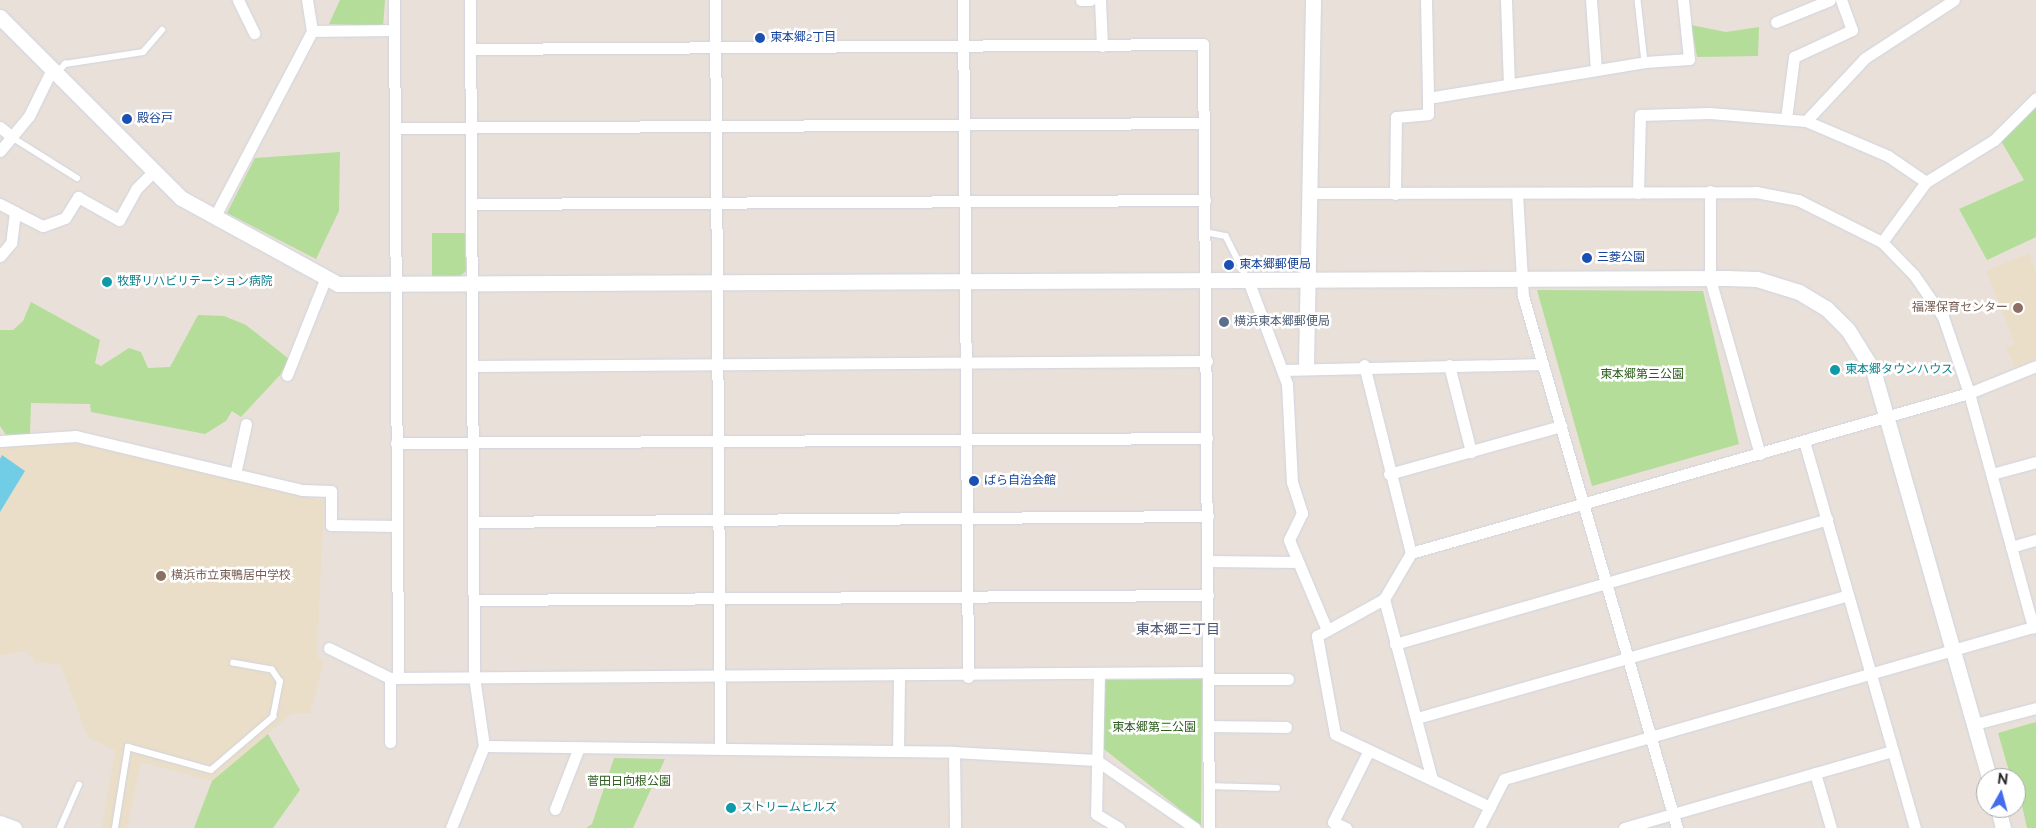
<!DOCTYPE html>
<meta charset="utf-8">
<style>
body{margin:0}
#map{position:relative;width:2036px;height:828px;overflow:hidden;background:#e9e1d9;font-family:Raleway,"Noto Sans JP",sans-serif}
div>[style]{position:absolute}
.education>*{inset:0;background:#eadec9}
.green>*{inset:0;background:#b3dd98}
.water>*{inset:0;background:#71cde6}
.roads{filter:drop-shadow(0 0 1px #cfd3e0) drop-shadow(0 0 1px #cfd3e0)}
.service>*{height:5.5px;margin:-2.75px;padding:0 2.75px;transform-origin:2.75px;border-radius:2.75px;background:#fff}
.minor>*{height:11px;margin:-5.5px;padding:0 5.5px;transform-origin:5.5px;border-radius:5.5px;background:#fff}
.tertiary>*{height:15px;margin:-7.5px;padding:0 7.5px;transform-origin:7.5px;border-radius:7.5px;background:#fff}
.dots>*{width:14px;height:14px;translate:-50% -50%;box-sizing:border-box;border:2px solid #fff;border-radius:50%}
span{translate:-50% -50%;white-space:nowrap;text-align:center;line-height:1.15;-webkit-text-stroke:5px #fff;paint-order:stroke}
.transit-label{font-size:12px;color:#164399}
.left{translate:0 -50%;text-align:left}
.culture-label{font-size:12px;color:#0d838f}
.education-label{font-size:12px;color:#785e54}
.right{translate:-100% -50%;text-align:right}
.service-label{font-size:12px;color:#4e5e75}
.park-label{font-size:12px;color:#2e5e1d}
.neighbourhood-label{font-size:14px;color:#4b5574}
.north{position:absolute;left:1976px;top:768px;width:50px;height:50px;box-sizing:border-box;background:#fff;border:1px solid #a9a9a9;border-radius:50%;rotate:7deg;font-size:14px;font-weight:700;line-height:20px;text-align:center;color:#272727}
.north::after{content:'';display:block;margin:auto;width:18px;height:22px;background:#426bee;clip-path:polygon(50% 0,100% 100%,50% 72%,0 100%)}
</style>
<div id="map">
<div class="education">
<i style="clip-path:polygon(2029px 253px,2036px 271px,2036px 359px,2015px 367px,2006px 348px,2015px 344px,1986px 271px)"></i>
<i style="clip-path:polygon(76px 442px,324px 501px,317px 656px,324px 662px,310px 713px,291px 714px,212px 781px,141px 762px,127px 828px,102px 828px,115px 751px,88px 737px,60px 664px,36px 663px,27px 651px,0 656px,0 446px)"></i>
</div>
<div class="green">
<i style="clip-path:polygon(340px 0,385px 0,383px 26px,329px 24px)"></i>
<i style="clip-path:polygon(1691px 25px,1726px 32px,1759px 27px,1758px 56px,1697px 57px)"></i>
<i style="clip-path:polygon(2036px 106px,2036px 237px,1987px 260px,1959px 209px,2024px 180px,2001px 141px)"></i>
<i style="clip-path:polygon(340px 152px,339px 211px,316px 259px,227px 213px,255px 158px)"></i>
<i style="clip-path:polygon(432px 233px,465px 233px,466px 271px,459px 277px,432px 277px)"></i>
<i style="clip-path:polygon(1537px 290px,1703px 291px,1739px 444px,1592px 486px)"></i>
<i style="clip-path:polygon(31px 302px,100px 340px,95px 363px,101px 366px,129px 348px,141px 352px,148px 368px,170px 367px,198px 315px,224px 316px,246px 325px,289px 359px,280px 375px,241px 417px,232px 411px,226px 421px,205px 434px,91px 412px,90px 404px,31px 403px,30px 434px,6px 435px,0 426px,0 330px,13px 330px,23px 321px)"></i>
<i style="clip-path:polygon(1202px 679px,1201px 826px,1104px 749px,1103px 680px)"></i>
<i style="clip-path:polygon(2036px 722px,2036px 828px,2027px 828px,2016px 778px,2011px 778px,1998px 733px)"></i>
<i style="clip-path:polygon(268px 734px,300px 790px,273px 828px,194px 828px,212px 781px)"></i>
<i style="clip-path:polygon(614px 758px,665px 759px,633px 828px,586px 828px,592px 824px)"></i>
</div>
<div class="water">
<i style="clip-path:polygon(2px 455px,25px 471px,0 512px,0 459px)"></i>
</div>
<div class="roads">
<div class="service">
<i style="left:1638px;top:0;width:62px;rotate:83.6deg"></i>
<i style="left:58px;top:72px;width:11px;rotate:-49deg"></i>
<i style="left:65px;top:64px;width:79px;rotate:-8.7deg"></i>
<i style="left:143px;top:52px;width:29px;rotate:-49deg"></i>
<i style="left:12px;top:137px;width:77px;rotate:32.2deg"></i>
<i style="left:1205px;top:232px;width:21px;rotate:11deg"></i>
<i style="left:1226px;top:236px;width:47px;rotate:63.4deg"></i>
<i style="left:1209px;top:786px;width:68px;rotate:1.7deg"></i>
<i style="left:60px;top:828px;width:47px;rotate:-66.2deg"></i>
<i style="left:115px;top:828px;width:82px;rotate:-80.9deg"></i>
<i style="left:128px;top:747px;width:86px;rotate:15.5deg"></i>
<i style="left:211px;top:770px;width:82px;rotate:-40.5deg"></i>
<i style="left:273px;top:717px;width:36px;rotate:-79deg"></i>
<i style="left:280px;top:682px;width:14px;rotate:-124deg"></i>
<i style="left:272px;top:670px;width:39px;rotate:-170deg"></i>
</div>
<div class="minor">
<i style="left:238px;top:0;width:37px;rotate:64deg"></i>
<i style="left:394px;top:0;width:677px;rotate:89.66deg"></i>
<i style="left:715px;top:0;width:748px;rotate:89.62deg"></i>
<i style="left:963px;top:0;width:677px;rotate:89.58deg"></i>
<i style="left:1081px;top:0;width:9px"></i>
<i style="left:1100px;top:0;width:46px;rotate:87.5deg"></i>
<i style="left:1426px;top:0;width:98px;rotate:88.8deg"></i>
<i style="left:1506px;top:0;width:84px;rotate:88deg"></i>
<i style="left:1591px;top:0;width:69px;rotate:85.9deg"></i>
<i style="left:1776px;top:22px;width:58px;rotate:-22.2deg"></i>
<i style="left:312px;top:31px;width:82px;rotate:-0.7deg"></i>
<i style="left:470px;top:49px;width:733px;rotate:-0.39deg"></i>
<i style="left:1203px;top:44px;width:784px;rotate:89.56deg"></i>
<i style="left:1786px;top:119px;width:63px;rotate:-82.6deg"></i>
<i style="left:1794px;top:57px;width:64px;rotate:-25deg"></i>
<i style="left:1852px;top:30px;width:32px;rotate:-110deg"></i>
<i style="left:1806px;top:121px;width:89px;rotate:23.1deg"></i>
<i style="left:1888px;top:156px;width:46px;rotate:34.4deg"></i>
<i style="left:0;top:127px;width:16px;rotate:40deg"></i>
<i style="left:395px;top:128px;width:809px;rotate:-0.35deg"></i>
<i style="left:0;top:151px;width:45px;rotate:-50.4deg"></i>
<i style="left:29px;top:116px;width:52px;rotate:-63.9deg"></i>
<i style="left:1710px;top:191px;width:88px;rotate:90deg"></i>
<i style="left:1710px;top:279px;width:182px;rotate:74.1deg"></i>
<i style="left:1308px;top:193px;width:448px;rotate:-0.1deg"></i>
<i style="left:1756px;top:192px;width:43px;rotate:10.8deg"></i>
<i style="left:1798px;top:200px;width:94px;rotate:26.6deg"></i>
<i style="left:1882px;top:242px;width:46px;rotate:45.9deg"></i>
<i style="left:1914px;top:275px;width:51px;rotate:55.4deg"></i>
<i style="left:1943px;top:317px;width:80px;rotate:71.1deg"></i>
<i style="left:1969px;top:393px;width:243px;rotate:74.7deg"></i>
<i style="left:1517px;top:193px;width:103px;rotate:86.7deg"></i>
<i style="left:1523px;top:296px;width:554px;rotate:73.86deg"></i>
<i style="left:1638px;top:193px;width:78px;rotate:-88.5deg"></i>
<i style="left:1640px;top:115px;width:70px;rotate:-1.6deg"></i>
<i style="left:1710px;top:113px;width:96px;rotate:4.8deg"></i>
<i style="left:1806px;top:121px;width:86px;rotate:-46.9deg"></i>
<i style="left:1865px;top:58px;width:106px;rotate:-33.1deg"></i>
<i style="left:1395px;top:194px;width:77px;rotate:-89.3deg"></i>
<i style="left:1396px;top:117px;width:32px;rotate:-5deg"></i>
<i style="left:1428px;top:114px;width:16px;rotate:-90deg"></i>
<i style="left:1428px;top:98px;width:220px;rotate:-9.4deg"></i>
<i style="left:1645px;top:62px;width:44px;rotate:-3.9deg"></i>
<i style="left:1689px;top:59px;width:59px;rotate:-95.8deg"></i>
<i style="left:0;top:204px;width:17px;rotate:28deg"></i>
<i style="left:15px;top:212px;width:31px;rotate:97deg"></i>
<i style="left:11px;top:243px;width:17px;rotate:130deg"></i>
<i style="left:472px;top:204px;width:733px;rotate:-0.31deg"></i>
<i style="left:15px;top:212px;width:31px;rotate:27deg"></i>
<i style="left:43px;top:226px;width:23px;rotate:-20deg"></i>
<i style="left:65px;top:218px;width:25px;rotate:-58deg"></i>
<i style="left:78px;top:197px;width:47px;rotate:29.3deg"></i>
<i style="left:119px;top:220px;width:35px;rotate:-61deg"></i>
<i style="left:136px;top:189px;width:25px;rotate:-45deg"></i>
<i style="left:215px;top:216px;width:209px;rotate:-62.3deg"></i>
<i style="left:312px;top:31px;width:31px;rotate:-99deg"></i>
<i style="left:1882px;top:242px;width:74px;rotate:-53.7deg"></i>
<i style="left:1926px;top:182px;width:80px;rotate:-31.7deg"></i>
<i style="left:1994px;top:140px;width:59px;rotate:-45deg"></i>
<i style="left:1248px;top:280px;width:111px;rotate:69.4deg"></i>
<i style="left:1287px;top:384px;width:98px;rotate:87.1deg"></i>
<i style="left:1292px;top:482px;width:33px;rotate:72deg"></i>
<i style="left:1302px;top:513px;width:30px;rotate:116deg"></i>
<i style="left:1289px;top:540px;width:98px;rotate:67.1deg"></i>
<i style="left:1364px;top:365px;width:194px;rotate:76deg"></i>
<i style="left:1449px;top:365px;width:90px;rotate:75.8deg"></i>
<i style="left:472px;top:366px;width:735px;rotate:-0.39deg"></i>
<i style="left:1283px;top:370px;width:260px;rotate:-1.3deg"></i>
<i style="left:287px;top:375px;width:105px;rotate:-68.3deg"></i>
<i style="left:246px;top:424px;width:51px;rotate:102.4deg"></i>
<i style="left:235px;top:474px;width:69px;rotate:13.4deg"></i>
<i style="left:302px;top:490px;width:29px;rotate:2deg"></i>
<i style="left:331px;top:491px;width:34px;rotate:90deg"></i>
<i style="left:331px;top:525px;width:66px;rotate:0.9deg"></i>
<i style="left:0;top:441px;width:76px;rotate:-3.8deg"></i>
<i style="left:76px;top:436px;width:163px;rotate:13.4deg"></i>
<i style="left:1804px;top:441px;width:403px;rotate:74deg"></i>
<i style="left:396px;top:443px;width:811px;rotate:-0.35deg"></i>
<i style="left:1389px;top:474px;width:179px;rotate:-15.6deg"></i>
<i style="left:1992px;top:474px;width:46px;rotate:-15.3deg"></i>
<i style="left:474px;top:522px;width:734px;rotate:-0.47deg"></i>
<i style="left:2011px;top:547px;width:26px;rotate:-16deg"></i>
<i style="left:1208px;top:561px;width:89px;rotate:0.6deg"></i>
<i style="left:1384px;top:599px;width:187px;rotate:75.1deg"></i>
<i style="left:475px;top:600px;width:733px;rotate:-0.39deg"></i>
<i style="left:1395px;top:644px;width:450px;rotate:-16.1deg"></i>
<i style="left:329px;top:648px;width:68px;rotate:26.2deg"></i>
<i style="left:390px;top:678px;width:818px;rotate:-0.42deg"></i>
<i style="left:1099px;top:674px;width:140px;rotate:91.2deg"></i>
<i style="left:1096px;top:814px;width:27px;rotate:31deg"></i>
<i style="left:1208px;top:679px;width:80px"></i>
<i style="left:1417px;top:718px;width:448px;rotate:-15.9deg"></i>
<i style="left:1975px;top:724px;width:63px;rotate:-14.7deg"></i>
<i style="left:1209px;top:726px;width:77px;rotate:0.7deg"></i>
<i style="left:390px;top:742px;width:64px;rotate:-90deg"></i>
<i style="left:484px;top:746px;width:470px;rotate:0.7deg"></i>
<i style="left:954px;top:752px;width:142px;rotate:3.2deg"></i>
<i style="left:1096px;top:760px;width:120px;rotate:34.5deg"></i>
<i style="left:898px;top:751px;width:75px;rotate:-89.2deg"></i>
<i style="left:954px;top:752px;width:76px;rotate:89.2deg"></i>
<i style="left:1815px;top:773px;width:57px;rotate:73.8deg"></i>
<i style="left:1490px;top:807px;width:171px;rotate:-154.8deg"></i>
<i style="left:1335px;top:734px;width:100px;rotate:-100.4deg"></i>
<i style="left:1317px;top:636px;width:77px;rotate:-28.9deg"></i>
<i style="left:1384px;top:599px;width:53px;rotate:-59.6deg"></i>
<i style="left:1411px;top:553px;width:580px;rotate:-16deg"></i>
<i style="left:1969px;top:393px;width:72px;rotate:-21.9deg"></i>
<i style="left:555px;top:809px;width:66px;rotate:-68.8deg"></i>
<i style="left:451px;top:828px;width:88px;rotate:-68.1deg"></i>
<i style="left:484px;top:746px;width:70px;rotate:-98.2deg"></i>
<i style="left:474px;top:677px;width:677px;rotate:-90.34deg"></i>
<i style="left:1346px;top:828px;width:14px;rotate:-155deg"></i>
<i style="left:1333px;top:822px;width:80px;rotate:-63.4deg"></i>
<i style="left:1479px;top:828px;width:55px;rotate:-63deg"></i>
<i style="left:1504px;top:779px;width:554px;rotate:-16.04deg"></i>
<i style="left:1624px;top:828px;width:280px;rotate:-16deg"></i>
</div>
<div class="tertiary">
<i style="left:0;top:17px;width:256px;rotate:45deg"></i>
<i style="left:181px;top:198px;width:179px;rotate:28.7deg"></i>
<i style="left:338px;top:284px;width:1388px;rotate:-0.25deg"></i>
<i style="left:1726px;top:278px;width:31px;rotate:2deg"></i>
<i style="left:1757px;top:279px;width:44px;rotate:17.2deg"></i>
<i style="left:1799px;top:292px;width:31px;rotate:31deg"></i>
<i style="left:1826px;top:308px;width:31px;rotate:45deg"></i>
<i style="left:1848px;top:330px;width:47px;rotate:58deg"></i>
<i style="left:1873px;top:370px;width:424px;rotate:74.1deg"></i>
<i style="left:1306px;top:366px;width:366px;rotate:-88.9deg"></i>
<i style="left:1998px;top:808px;width:21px;rotate:76deg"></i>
<i style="left:0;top:823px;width:15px;rotate:20deg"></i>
</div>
</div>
<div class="dots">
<i style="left:760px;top:38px;background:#1a4fb4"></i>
<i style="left:127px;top:119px;background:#1a4fb4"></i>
<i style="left:1587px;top:258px;background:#1a4fb4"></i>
<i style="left:1229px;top:265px;background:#1a4fb4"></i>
<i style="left:107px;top:282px;background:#0f9aa8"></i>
<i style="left:2018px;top:308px;background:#8d6e63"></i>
<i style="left:1224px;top:322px;background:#5c6f8a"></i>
<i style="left:1835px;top:370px;background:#0f9aa8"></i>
<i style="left:974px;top:481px;background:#1a4fb4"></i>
<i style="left:161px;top:576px;background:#8d6e63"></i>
<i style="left:731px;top:808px;background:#0f9aa8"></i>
</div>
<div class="transit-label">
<span class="left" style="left:770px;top:38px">東本郷2丁目</span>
<span class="left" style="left:137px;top:119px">殿谷戸</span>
<span class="left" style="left:1597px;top:258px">三菱公園</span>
<span class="left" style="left:1239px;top:265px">東本郷郵便局</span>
<span class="left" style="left:984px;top:481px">ばら自治会館</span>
</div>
<div class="culture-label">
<span class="left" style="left:117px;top:282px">牧野リハビリテーション病院</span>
<span class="left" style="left:1845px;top:370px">東本郷タウンハウス</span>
<span class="left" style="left:741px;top:808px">ストリームヒルズ</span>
</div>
<div class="education-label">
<span class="right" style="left:2008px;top:308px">福澤保育センター</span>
<span class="left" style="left:171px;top:576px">横浜市立東鴨居中学校</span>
</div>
<div class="service-label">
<span class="left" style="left:1234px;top:322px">横浜東本郷郵便局</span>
</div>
<div class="park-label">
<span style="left:1642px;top:375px">東本郷第三公園</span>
<span style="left:1154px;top:728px">東本郷第二公園</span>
<span style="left:629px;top:782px">菅田日向根公園</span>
</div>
<div class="neighbourhood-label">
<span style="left:1178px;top:629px">東本郷三丁目</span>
</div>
<div class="north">N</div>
</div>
